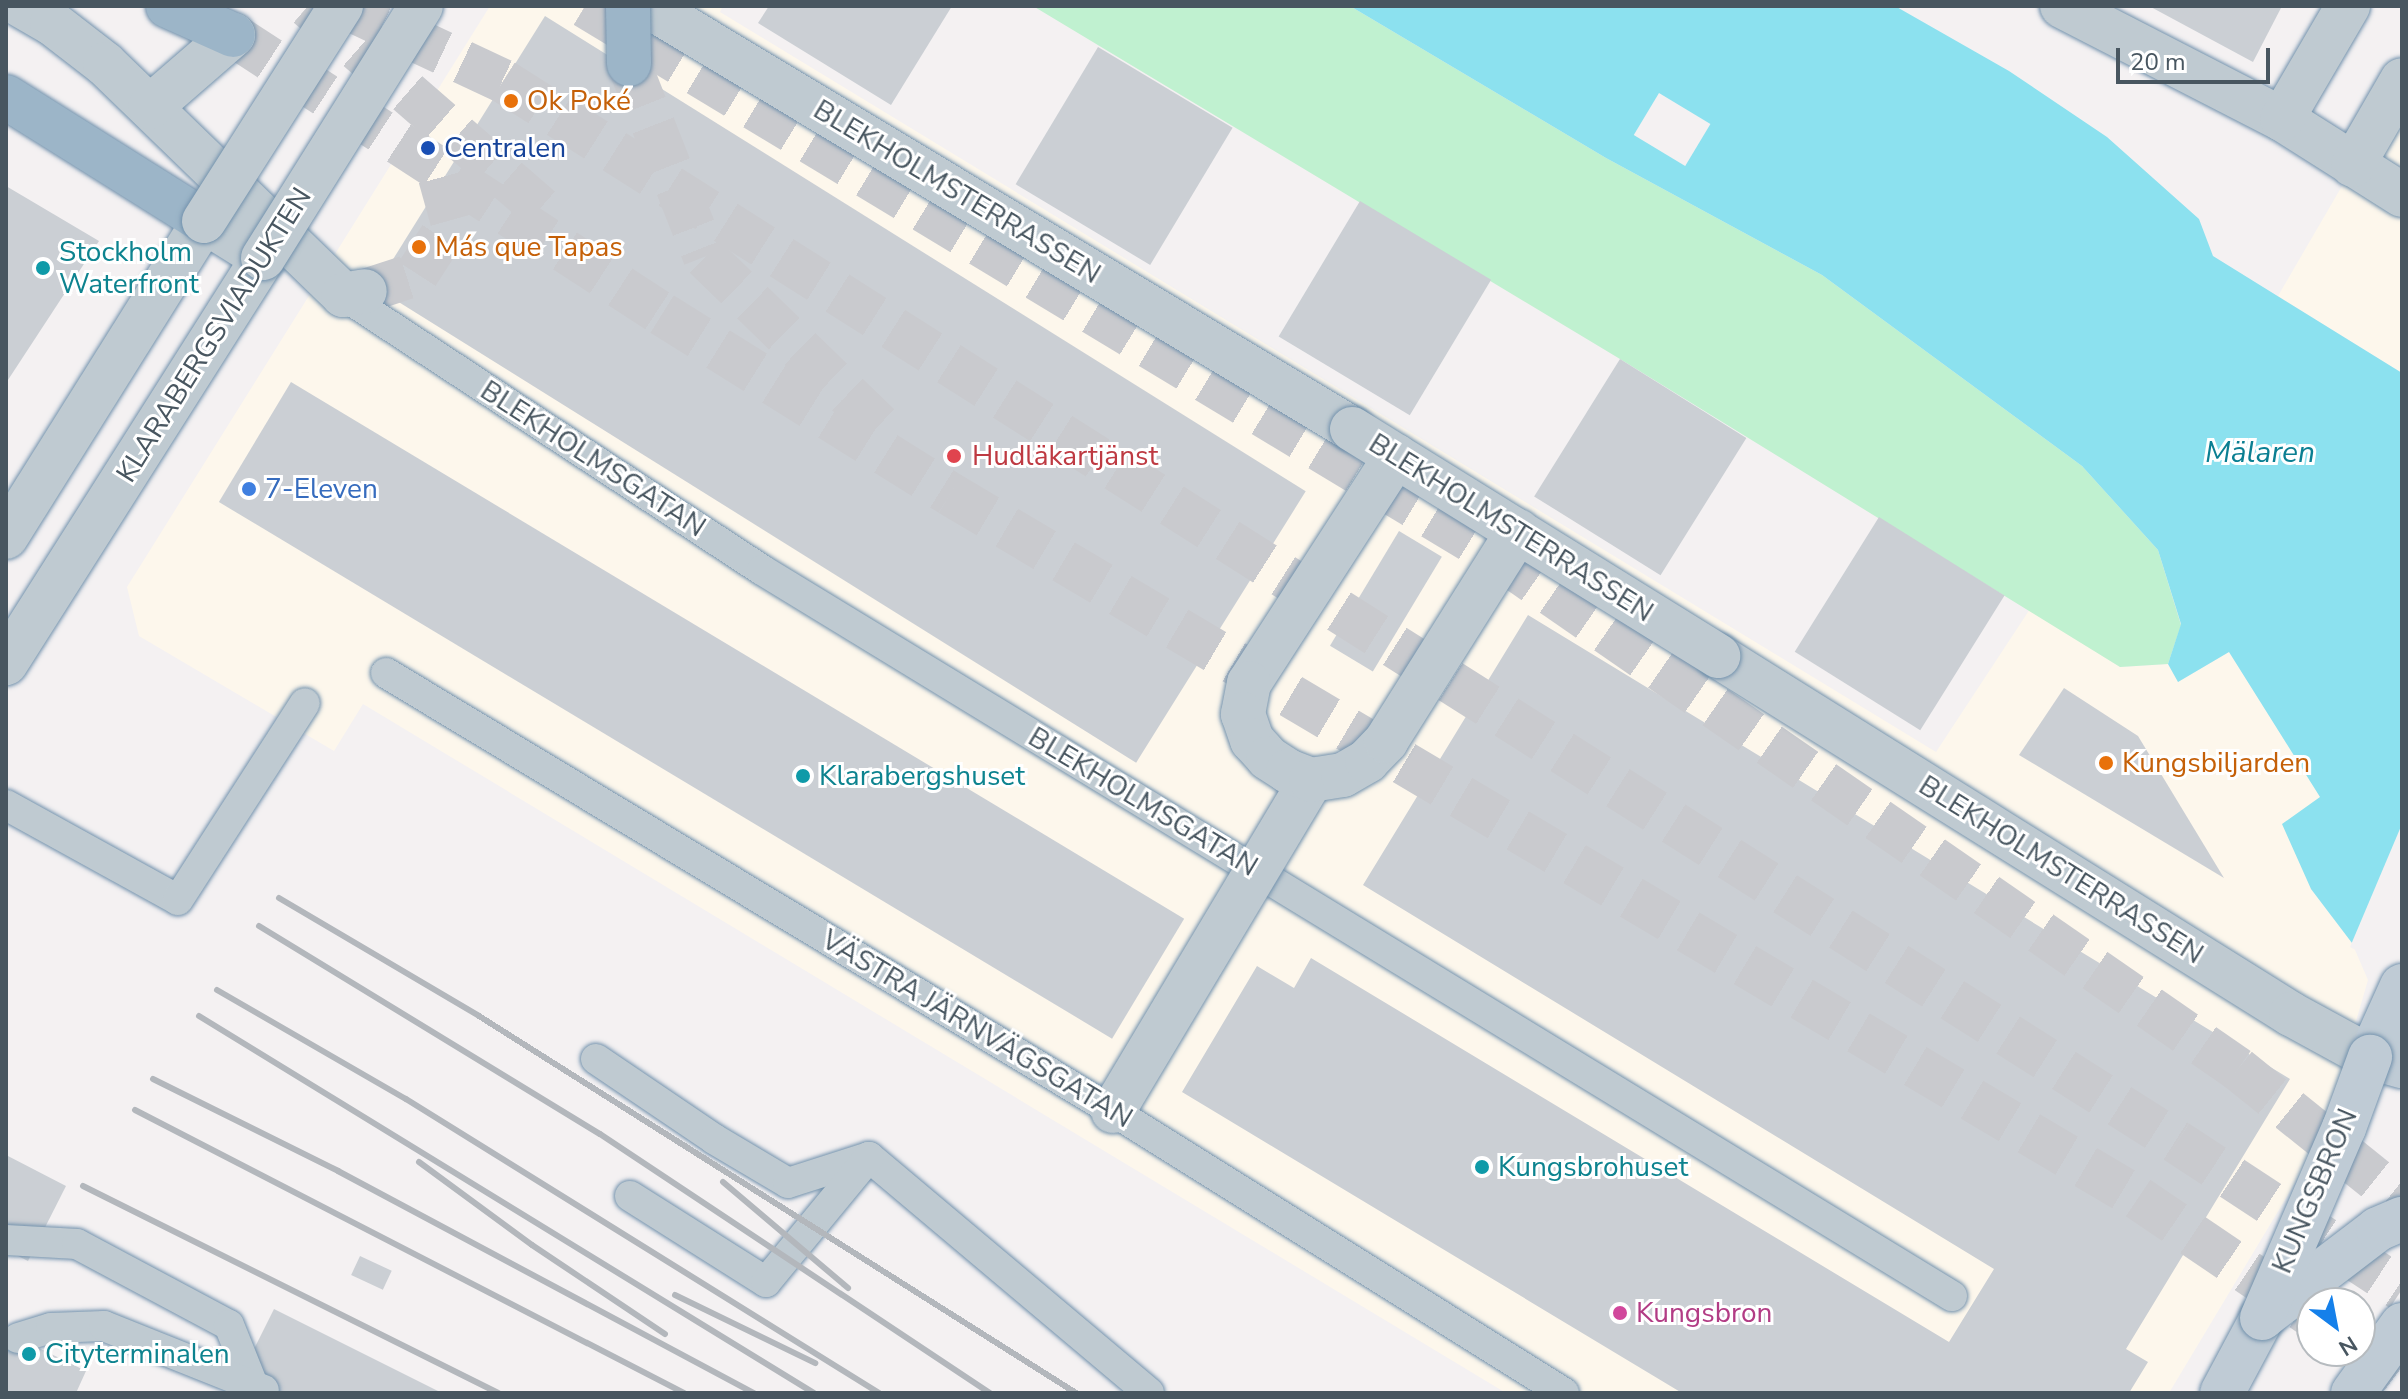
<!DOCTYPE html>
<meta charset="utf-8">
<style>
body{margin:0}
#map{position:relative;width:2408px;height:1399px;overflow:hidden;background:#f4f1f2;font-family:"Nunito Sans",sans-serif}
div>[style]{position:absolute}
.commercial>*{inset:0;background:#fdf7ec}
.green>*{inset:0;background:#c0f1d0}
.water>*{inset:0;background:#8ce1ef}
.pier>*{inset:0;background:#f4f1f2;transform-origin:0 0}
.building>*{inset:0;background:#cbcfd4;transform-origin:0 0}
.tertiary-tunnel>*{height:44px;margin-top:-22px;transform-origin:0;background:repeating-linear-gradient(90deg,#c9cace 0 44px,transparent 0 66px)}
.trunk-tunnel>*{height:44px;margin-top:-22px;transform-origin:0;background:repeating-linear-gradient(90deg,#c9cace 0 44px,transparent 0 66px)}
.roads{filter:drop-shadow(0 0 2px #7392ad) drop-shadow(0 0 2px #7392ad)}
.service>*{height:30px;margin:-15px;padding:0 15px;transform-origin:15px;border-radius:15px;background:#bfcad1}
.minor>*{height:44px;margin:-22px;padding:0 22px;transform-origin:22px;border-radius:22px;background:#bfcad1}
.tertiary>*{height:44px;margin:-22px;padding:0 22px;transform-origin:22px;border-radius:22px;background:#bfcad1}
.secondary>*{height:44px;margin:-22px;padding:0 22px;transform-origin:22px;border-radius:22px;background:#bfcbd5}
.trunk>*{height:44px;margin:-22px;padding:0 22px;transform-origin:22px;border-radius:22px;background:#9cb5c8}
.rail>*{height:6px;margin:-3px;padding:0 3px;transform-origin:3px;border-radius:3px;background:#b3b7bc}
.bridges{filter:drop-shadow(0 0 2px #7392ad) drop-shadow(0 0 2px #7392ad)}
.service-bridge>*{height:30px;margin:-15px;padding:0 15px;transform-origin:15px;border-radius:15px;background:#bfcad1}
.pedestrian-bridge>*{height:44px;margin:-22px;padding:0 22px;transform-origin:22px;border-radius:22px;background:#bfcad1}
.minor-bridge>*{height:44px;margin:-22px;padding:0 22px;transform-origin:22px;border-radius:22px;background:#bfcad1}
.secondary-bridge>*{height:44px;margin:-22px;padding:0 22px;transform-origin:22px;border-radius:22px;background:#bfcbd5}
.trunk-bridge>*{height:44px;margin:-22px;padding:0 22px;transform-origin:22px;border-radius:22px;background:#9cb5c8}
.dots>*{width:22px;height:22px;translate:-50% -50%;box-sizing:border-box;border:4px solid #fff;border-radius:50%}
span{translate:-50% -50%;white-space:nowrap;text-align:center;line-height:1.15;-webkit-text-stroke:6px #fff;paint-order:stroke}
.food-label{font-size:28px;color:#c56008}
.left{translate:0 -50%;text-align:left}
.transit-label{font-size:28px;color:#164399}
.street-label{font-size:28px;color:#485660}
.culture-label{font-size:28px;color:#0d838f}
.health-label{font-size:28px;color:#be3a42}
.shop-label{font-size:28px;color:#366cbe}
.hotel-label{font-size:28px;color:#b23c85}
.water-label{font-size:30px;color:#0b7f92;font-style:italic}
.frame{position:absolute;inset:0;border:8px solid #485660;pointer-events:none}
.north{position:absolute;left:2296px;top:1287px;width:80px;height:80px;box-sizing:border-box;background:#fff;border:2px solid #b6bbbf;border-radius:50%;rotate:148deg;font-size:22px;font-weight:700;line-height:32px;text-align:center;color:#485660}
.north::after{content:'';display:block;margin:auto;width:28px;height:36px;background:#1580ea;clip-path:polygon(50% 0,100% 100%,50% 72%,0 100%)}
.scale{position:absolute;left:2116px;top:48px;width:154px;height:36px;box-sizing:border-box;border:4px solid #485660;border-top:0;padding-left:10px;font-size:24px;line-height:28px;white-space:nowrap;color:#485660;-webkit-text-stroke:6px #fff;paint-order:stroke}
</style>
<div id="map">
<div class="commercial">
<i style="clip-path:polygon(490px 6px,723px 6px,720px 12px,1936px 752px,2030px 609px,2120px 667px,2168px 664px,2178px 682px,2229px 652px,2321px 798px,2311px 889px,2352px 943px,2368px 980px,2322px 1138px,2169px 1393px,1506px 1393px,363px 704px,334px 751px,139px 636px,127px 587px)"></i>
<i style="clip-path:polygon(2402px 83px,2402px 373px,2278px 296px)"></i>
</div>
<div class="green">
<i style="clip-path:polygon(1033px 6px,1350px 6px,1606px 158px,1822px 275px,2082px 466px,2158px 550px,2181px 625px,2168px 664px,2120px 667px,1620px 359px)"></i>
</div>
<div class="water">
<i style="clip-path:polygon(1350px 6px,1895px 6px,2009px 71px,2107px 137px,2199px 219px,2213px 256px,2402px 373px,2402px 970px,2352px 943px,2311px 889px,2282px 824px,2320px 797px,2229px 652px,2178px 682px,2168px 664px,2181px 624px,2158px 550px,2082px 466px,1822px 275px,1606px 158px)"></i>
</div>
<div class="pier">
<i style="left:1659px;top:93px;width:60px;height:49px;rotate:31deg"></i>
<i style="clip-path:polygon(2402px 824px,2402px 974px,2350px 947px)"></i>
</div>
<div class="building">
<i style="clip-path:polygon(769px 6px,952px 6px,891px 105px,758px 23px)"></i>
<i style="clip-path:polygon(2149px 6px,2282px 6px,2253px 62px)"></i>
<i style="left:545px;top:16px;width:897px;height:320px;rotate:32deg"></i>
<i style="left:1098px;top:47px;width:157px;height:160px;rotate:31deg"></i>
<i style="clip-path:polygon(6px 186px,99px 241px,6px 383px)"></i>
<i style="left:1360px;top:201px;width:153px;height:158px;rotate:31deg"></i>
<i style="left:1620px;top:359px;width:149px;height:162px;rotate:32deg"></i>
<i style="left:291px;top:382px;width:1042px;height:140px;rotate:31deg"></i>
<i style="left:1879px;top:517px;width:148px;height:159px;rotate:32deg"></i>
<i style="left:1399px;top:531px;width:50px;height:134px;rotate:31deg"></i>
<i style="clip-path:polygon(1528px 615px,2290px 1079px,2126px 1349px,2148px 1362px,2129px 1393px,1682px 1393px,1182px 1092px,1257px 966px,1294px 988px,1311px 958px,1949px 1342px,1994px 1269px,1363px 885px)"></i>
<i style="clip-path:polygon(2064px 688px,2138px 736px,2224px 878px,2019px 755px)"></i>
<i style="clip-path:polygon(6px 1155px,66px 1186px,28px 1261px,6px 1250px)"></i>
<i style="left:360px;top:1256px;width:35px;height:21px;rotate:25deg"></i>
<i style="clip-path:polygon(274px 1309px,442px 1393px,253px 1393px,246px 1365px)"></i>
<i style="clip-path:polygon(6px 1332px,86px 1371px,76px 1393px,6px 1393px)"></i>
</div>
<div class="tertiary-tunnel">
<i style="left:365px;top:291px;width:55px;rotate:-18.1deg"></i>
<i style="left:417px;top:274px;width:64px;rotate:-57.1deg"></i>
<i style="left:452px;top:220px;width:52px;rotate:-105.6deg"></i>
</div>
<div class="trunk-tunnel">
<i style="left:308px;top:6px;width:313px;rotate:41deg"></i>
<i style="left:343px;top:6px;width:177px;rotate:25.1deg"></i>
<i style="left:503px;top:81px;width:1982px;rotate:32.37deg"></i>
<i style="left:2177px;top:1142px;width:269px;rotate:33.3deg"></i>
<i style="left:585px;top:6px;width:1066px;rotate:31.11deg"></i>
<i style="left:1498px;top:557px;width:900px;rotate:34.68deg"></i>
<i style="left:2238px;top:1069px;width:211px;rotate:38.8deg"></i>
<i style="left:233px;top:35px;width:512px;rotate:33.04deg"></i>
<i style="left:662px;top:314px;width:340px;rotate:32deg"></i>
<i style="left:950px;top:494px;width:1381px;rotate:30.65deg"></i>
<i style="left:2138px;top:1198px;width:210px;rotate:34.1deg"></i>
<i style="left:629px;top:64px;width:207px;rotate:68.5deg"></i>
<i style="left:705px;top:257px;width:253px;rotate:44deg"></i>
<i style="left:2359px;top:1351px;width:54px;rotate:36.7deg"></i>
</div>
<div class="roads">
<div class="service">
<i style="left:343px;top:295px;width:501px;rotate:33.28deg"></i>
<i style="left:762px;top:570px;width:1394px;rotate:31.39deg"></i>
<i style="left:596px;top:1059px;width:143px;rotate:34.1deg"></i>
<i style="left:714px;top:1139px;width:86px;rotate:30.7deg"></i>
<i style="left:788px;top:1183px;width:85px;rotate:-17.8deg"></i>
<i style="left:869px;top:1157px;width:366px;rotate:40.1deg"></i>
<i style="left:630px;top:1196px;width:161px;rotate:32.3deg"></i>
<i style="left:766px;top:1282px;width:162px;rotate:-50.5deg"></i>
<i style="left:6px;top:1240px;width:71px;rotate:3.2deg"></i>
<i style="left:77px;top:1244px;width:172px;rotate:28.1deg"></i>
<i style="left:229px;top:1325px;width:65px;rotate:68.2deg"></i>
<i style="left:18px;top:1338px;width:34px;rotate:-17deg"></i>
<i style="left:51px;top:1328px;width:53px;rotate:-2.2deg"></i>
<i style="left:104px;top:1326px;width:172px;rotate:21.8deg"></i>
</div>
<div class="minor">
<i style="left:648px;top:6px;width:821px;rotate:31deg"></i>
<i style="left:2062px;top:6px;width:247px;rotate:27.2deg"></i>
<i style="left:2282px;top:119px;width:142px;rotate:32.3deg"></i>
<i style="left:2282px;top:119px;width:131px;rotate:-59.7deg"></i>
<i style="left:2353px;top:165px;width:98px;rotate:-60deg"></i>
<i style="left:6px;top:537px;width:373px;rotate:-57.9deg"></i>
<i style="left:204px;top:221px;width:70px;rotate:32.1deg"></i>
<i style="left:263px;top:258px;width:480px;rotate:122.4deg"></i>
<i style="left:1718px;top:656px;width:676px;rotate:32deg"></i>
<i style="left:2291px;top:1014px;width:90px;rotate:28.6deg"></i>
</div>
<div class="tertiary">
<i style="left:22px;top:6px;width:34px;rotate:30deg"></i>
<i style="left:52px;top:23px;width:67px;rotate:37.7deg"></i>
<i style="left:105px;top:64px;width:332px;rotate:44.1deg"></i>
<i style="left:343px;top:295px;width:22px;rotate:-10deg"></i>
<i style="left:150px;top:107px;width:110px;rotate:-40.9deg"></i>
</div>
<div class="secondary">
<i style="left:2402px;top:986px;width:78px;rotate:114.3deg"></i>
<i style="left:2370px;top:1057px;width:33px;rotate:16deg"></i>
<i style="left:2222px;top:1393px;width:85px;rotate:-61.9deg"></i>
</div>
<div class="trunk">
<i style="left:168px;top:6px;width:71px;rotate:24deg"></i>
<i style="left:6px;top:97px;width:234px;rotate:32.1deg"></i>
</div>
</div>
<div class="rail">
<i style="left:279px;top:898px;width:232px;rotate:30.5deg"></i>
<i style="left:479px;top:1016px;width:706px;rotate:32.27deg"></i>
<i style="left:259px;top:926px;width:399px;rotate:31.4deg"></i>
<i style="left:600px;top:1134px;width:468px;rotate:33.6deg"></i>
<i style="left:217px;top:990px;width:218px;rotate:30deg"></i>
<i style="left:406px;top:1099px;width:557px;rotate:31.86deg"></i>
<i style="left:199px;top:1016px;width:721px;rotate:31.51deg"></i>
<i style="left:153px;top:1079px;width:207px;rotate:26.4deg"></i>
<i style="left:338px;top:1171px;width:472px;rotate:28.1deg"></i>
<i style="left:135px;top:1110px;width:618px;rotate:27.27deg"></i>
<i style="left:419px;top:1162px;width:140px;rotate:36.3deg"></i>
<i style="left:532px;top:1245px;width:160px;rotate:33.8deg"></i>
<i style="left:723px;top:1182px;width:164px;rotate:40.3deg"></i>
<i style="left:83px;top:1186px;width:464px;rotate:26.5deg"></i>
<i style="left:675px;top:1295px;width:156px;rotate:25.9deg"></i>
</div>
<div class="bridges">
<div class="service-bridge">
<i style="left:386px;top:673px;width:849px;rotate:31.07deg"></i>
<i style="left:1113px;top:1111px;width:532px;rotate:32.02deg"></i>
<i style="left:6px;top:805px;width:196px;rotate:28.9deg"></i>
<i style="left:178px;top:900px;width:234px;rotate:-57.2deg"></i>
</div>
<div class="pedestrian-bridge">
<i style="left:1113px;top:1111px;width:386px;rotate:-59.1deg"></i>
</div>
<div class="minor-bridge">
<i style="left:204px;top:221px;width:255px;rotate:-57.5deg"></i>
<i style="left:263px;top:258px;width:297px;rotate:-57.9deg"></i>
<i style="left:1352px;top:429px;width:431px;rotate:31.8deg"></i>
<i style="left:1396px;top:456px;width:270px;rotate:122.9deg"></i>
<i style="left:1249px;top:683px;width:32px;rotate:101deg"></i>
<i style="left:1243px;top:714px;width:28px;rotate:71deg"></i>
<i style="left:1252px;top:740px;width:24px;rotate:48deg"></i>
<i style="left:1268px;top:758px;width:24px;rotate:33deg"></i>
<i style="left:1288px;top:771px;width:25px;rotate:21deg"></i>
<i style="left:1311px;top:780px;width:32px;rotate:-9deg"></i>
<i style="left:1343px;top:775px;width:28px;rotate:-30deg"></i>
<i style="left:1367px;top:761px;width:28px;rotate:-46deg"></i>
<i style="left:1386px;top:741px;width:248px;rotate:-57.8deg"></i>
</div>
<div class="secondary-bridge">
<i style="left:2264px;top:1316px;width:143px;rotate:-37.3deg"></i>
<i style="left:2378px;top:1229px;width:26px;rotate:-23deg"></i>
<i style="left:2262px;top:1318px;width:207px;rotate:-66.7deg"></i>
<i style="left:2344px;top:1128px;width:76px;rotate:-69.9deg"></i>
<i style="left:2353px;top:1393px;width:84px;rotate:-54.2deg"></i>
</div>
<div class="trunk-bridge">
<i style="left:628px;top:6px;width:58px;rotate:89deg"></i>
</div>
</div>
<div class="dots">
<i style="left:511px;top:101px;background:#e8710a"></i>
<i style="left:428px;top:148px;background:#1a4fb4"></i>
<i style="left:419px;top:247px;background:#e8710a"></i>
<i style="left:43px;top:268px;background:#0f9aa8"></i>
<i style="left:954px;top:456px;background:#e0444e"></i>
<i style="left:249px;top:489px;background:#3f7fe0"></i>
<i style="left:2106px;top:763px;background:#e8710a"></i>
<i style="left:803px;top:776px;background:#0f9aa8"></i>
<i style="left:1482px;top:1167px;background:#0f9aa8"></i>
<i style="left:1620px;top:1313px;background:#d1479c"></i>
<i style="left:29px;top:1354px;background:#0f9aa8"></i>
</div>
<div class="food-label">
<span class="left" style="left:527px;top:101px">Ok Poké</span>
<span class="left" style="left:435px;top:247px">Más que Tapas</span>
<span class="left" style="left:2122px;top:763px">Kungsbiljarden</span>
</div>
<div class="transit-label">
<span class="left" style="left:444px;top:148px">Centralen</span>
</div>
<div class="street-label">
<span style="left:957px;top:192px;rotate:31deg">BLEKHOLMSTERRASSEN</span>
<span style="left:214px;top:335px;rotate:-58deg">KLARABERGSVIADUKTEN</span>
<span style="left:593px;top:459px;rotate:33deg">BLEKHOLMSGATAN</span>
<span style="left:1511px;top:528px;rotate:32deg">BLEKHOLMSTERRASSEN</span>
<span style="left:1143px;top:802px;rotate:31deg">BLEKHOLMSGATAN</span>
<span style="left:2061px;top:870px;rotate:32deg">BLEKHOLMSTERRASSEN</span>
<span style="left:977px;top:1029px;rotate:31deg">VÄSTRA JÄRNVÄGSGATAN</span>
<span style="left:2315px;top:1191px;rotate:-67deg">KUNGSBRON</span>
</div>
<div class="culture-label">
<span class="left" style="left:59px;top:268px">Stockholm<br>Waterfront</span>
<span class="left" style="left:819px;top:776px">Klarabergshuset</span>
<span class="left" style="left:1498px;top:1167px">Kungsbrohuset</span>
<span class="left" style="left:45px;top:1354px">Cityterminalen</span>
</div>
<div class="health-label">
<span class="left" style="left:972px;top:456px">Hudläkartjänst</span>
</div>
<div class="shop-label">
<span class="left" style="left:265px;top:489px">7-Eleven</span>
</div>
<div class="hotel-label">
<span class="left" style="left:1636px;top:1313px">Kungsbron</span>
</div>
<div class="water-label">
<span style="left:2260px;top:453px">Mälaren</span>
</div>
<div class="frame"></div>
<div class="north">N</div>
<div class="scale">20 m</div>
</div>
